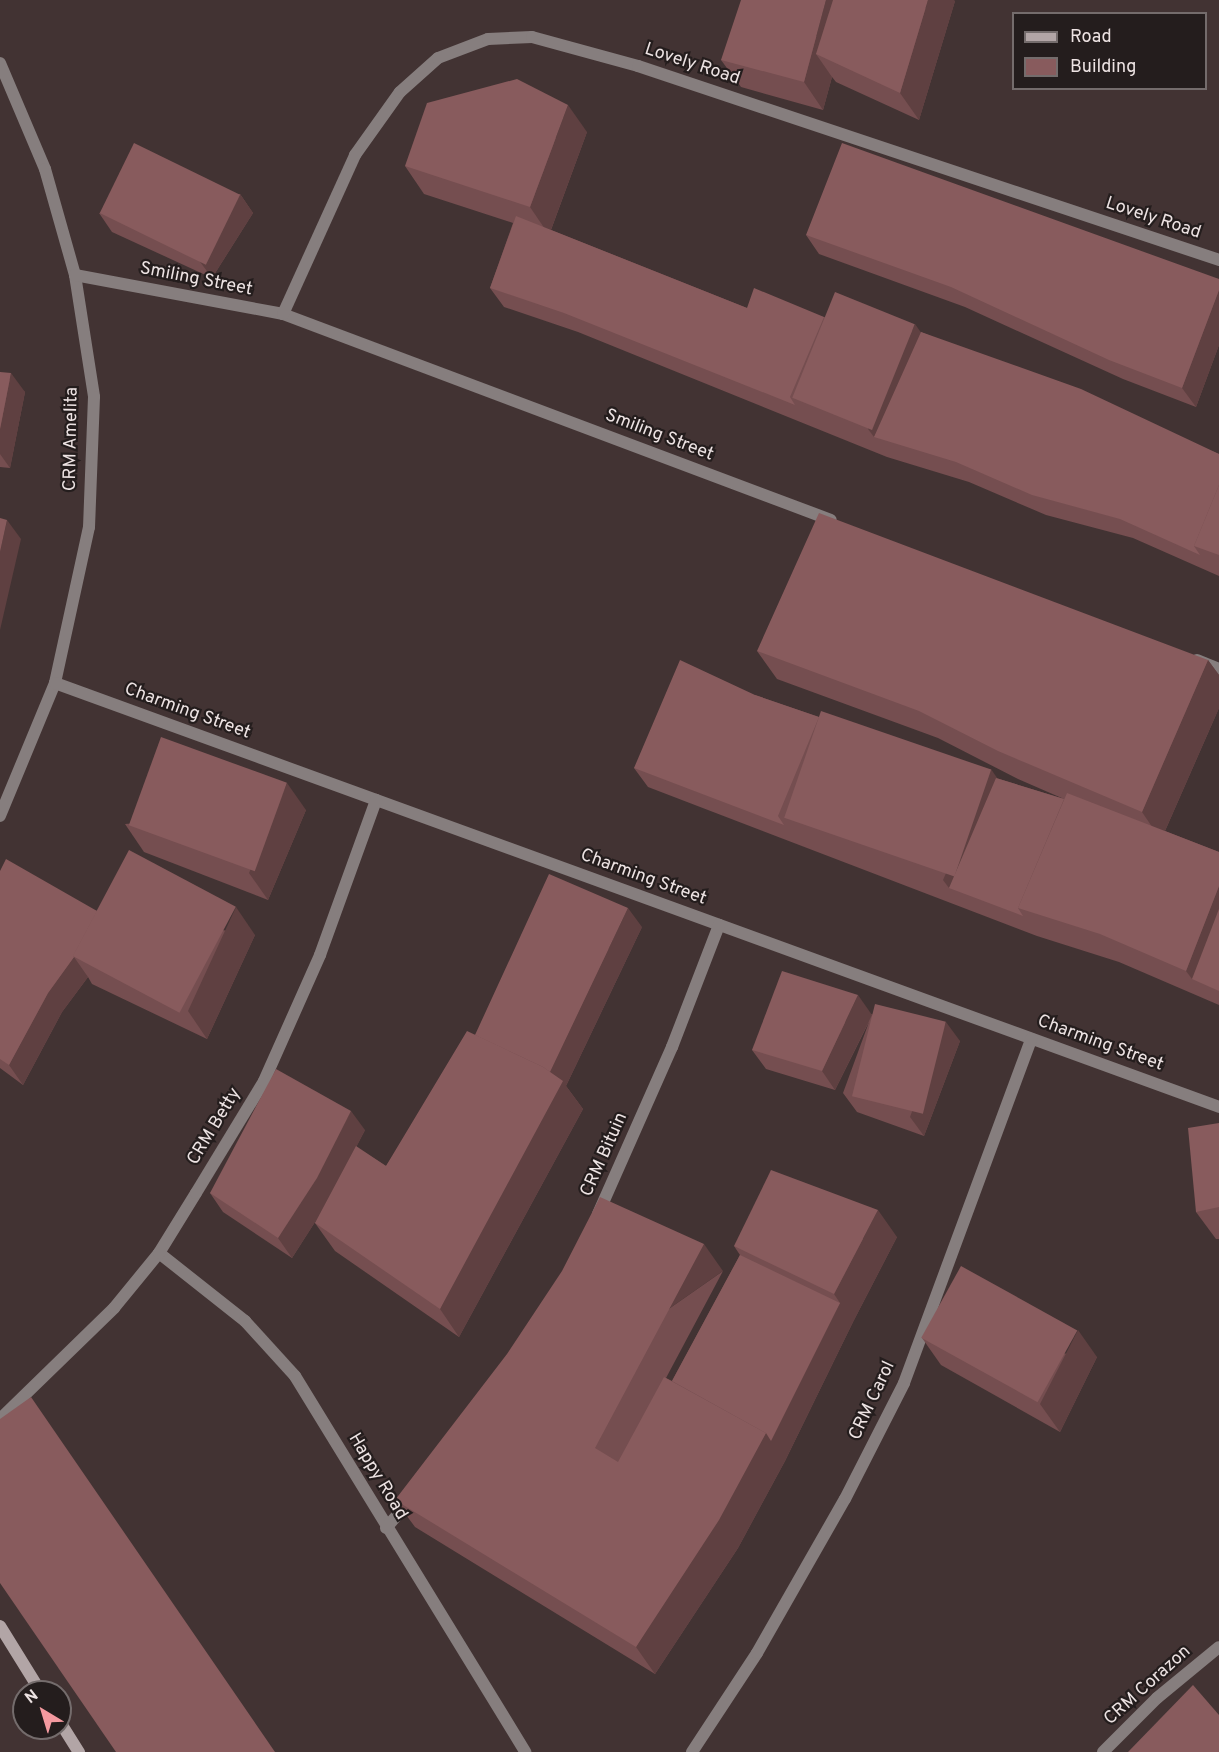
<!DOCTYPE html>
<style>
body{margin:0}
#map{position:relative;width:1219px;height:1752px;overflow:hidden;background:#423333;font-family:Overpass,sans-serif}
div>[style]{position:absolute}
.street>*{height:12px;margin:-6px;padding:0 6px;transform-origin:6px;border-radius:6px;background:#867e7e}
.secondary>*{height:12px;margin:-6px;padding:0 6px;transform-origin:6px;border-radius:6px;background:#b2a5a6}
.wall>*{inset:0;background:#754e50}
.shaded-wall>*{inset:0;background:#5f4041;transform-origin:0 0}
.building>*{inset:0;background:#885b5d;transform-origin:0 0}
span{translate:-50% -50%;white-space:nowrap;text-align:center;line-height:1.15;-webkit-text-stroke:4.5px #241d1d;paint-order:stroke}
.street-label{font-size:18px;color:#ede3e3}
.legend{position:absolute;left:1012px;top:12px;width:195px;height:78px;box-sizing:border-box;background:#241d1d;border:2px solid #746c6c;margin:0;padding:8px 10px;list-style:none;font-size:18px;color:#ede3e3}
.legend li{display:flex;align-items:center;gap:12px;height:30px}
.legend b{width:30px;border:2px solid #746c6c}
.north{position:absolute;left:12px;top:1680px;width:60px;height:60px;box-sizing:border-box;background:#241d1d;border:2px solid #746c6c;border-radius:50%;rotate:322deg;font-size:16px;font-weight:700;line-height:24px;text-align:center;color:#ede3e3}
.north::after{content:'';display:block;margin:auto;width:21px;height:27px;background:#f49aa0;clip-path:polygon(50% 0,100% 100%,50% 72%,0 100%)}
</style>
<div id="map">
<div class="street">
<i style="left:0;top:63px;width:115px;rotate:67deg"></i>
<i style="left:45px;top:169px;width:110px;rotate:74.2deg"></i>
<i style="left:75px;top:275px;width:123px;rotate:81.1deg"></i>
<i style="left:94px;top:397px;width:130px;rotate:92.2deg"></i>
<i style="left:89px;top:527px;width:160px;rotate:102.3deg"></i>
<i style="left:55px;top:683px;width:144px;rotate:112.5deg"></i>
<i style="left:75px;top:275px;width:212px;rotate:10.6deg"></i>
<i style="left:283px;top:314px;width:585px;rotate:20.6deg"></i>
<i style="left:283px;top:314px;width:175px;rotate:-65.6deg"></i>
<i style="left:355px;top:155px;width:77px;rotate:-54.5deg"></i>
<i style="left:400px;top:92px;width:51px;rotate:-41.8deg"></i>
<i style="left:438px;top:58px;width:53px;rotate:-20.8deg"></i>
<i style="left:488px;top:39px;width:44px;rotate:-2.6deg"></i>
<i style="left:532px;top:37px;width:110px;rotate:15.3deg"></i>
<i style="left:638px;top:66px;width:613px;rotate:18.46deg"></i>
<i style="left:1197px;top:660px;width:24px;rotate:22deg"></i>
<i style="left:55px;top:683px;width:1239px;rotate:20.01deg"></i>
<i style="left:598px;top:1214px;width:183px;rotate:-66.1deg"></i>
<i style="left:672px;top:1047px;width:131px;rotate:-68.9deg"></i>
<i style="left:159px;top:1253px;width:110px;rotate:38.3deg"></i>
<i style="left:245px;top:1321px;width:74px;rotate:47.7deg"></i>
<i style="left:295px;top:1376px;width:441px;rotate:58.5deg"></i>
<i style="left:0;top:1419px;width:159px;rotate:-44.2deg"></i>
<i style="left:114px;top:1308px;width:71px;rotate:-50.7deg"></i>
<i style="left:159px;top:1253px;width:70px;rotate:-58.3deg"></i>
<i style="left:196px;top:1193px;width:131px;rotate:-58.7deg"></i>
<i style="left:264px;top:1081px;width:138px;rotate:-66deg"></i>
<i style="left:320px;top:955px;width:165px;rotate:-70.1deg"></i>
<i style="left:386px;top:1528px;width:38px;rotate:-49deg"></i>
<i style="left:692px;top:1752px;width:118px;rotate:-56.7deg"></i>
<i style="left:757px;top:1653px;width:177px;rotate:-60.3deg"></i>
<i style="left:845px;top:1499px;width:130px;rotate:-63deg"></i>
<i style="left:904px;top:1383px;width:367px;rotate:-69.7deg"></i>
<i style="left:1103px;top:1752px;width:76px;rotate:-45deg"></i>
<i style="left:1157px;top:1698px;width:80px;rotate:-39.4deg"></i>
</div>
<div class="secondary">
<i style="left:0;top:1626px;width:78px;rotate:58.2deg"></i>
<i style="left:60px;top:1722px;width:36px;rotate:58deg"></i>
</div>
<div class="wall">
<i style="clip-path:polygon(955px 1px,919px 120px,836px 82px,832px 77px,823px 110px,741px 87px,721px 60px)"></i>
<i style="clip-path:polygon(587px 132px,551px 230px,747px 308px,824px 317px,921px 332px,1219px 454px,1219px 576px,1133px 538px,1046px 515px,969px 482px,887px 457px,578px 332px,504px 307px,490px 288px,513px 223px,424px 194px,405px 166px)"></i>
<i style="clip-path:polygon(240px 194px,253px 213px,212px 278px,112px 232px,99px 213px)"></i>
<i style="clip-path:polygon(806px 235px,1219px 279px,1219px 345px,1196px 407px,1123px 379px,965px 307px,819px 254px)"></i>
<i style="clip-path:polygon(0 372px,25px 392px,10px 468px,0 467px)"></i>
<i style="clip-path:polygon(757px 651px,1208px 660px,1219px 675px,1219px 708px,1165px 831px,1219px 852px,1219px 1005px,1119px 962px,1037px 936px,648px 787px,634px 768px,755px 695px,996px 778px,1064px 799px,1018px 779px,938px 738px,777px 679px)"></i>
<i style="clip-path:polygon(306px 810px,268px 900px,144px 852px,125px 824px)"></i>
<i style="clip-path:polygon(0 871px,97px 911px,255px 935px,207px 1039px,92px 984px,88px 977px,62px 1012px,23px 1085px,0 1068px)"></i>
<i style="clip-path:polygon(642px 927px,566px 1086px,583px 1109px,459px 1337px,335px 1251px,315px 1223px,322px 1211px,292px 1258px,223px 1212px,210px 1193px,365px 1130px,356px 1147px,386px 1166px,475px 1035px)"></i>
<i style="clip-path:polygon(871px 1014px,960px 1041px,924px 1136px,857px 1112px,843px 1093px,869px 1022px,835px 1090px,766px 1069px,752px 1050px)"></i>
<i style="clip-path:polygon(1219px 1123px,1219px 1239px,1216px 1239px,1196px 1212px)"></i>
<i style="clip-path:polygon(897px 1237px,853px 1322px,785px 1461px,738px 1548px,655px 1674px,415px 1527px,395px 1500px,723px 1271px,666px 1378px,672px 1381px,740px 1255px,734px 1246px)"></i>
<i style="clip-path:polygon(922px 1338px,1097px 1357px,1060px 1432px,941px 1365px)"></i>
</div>
<div class="shaded-wall">
<i style="clip-path:polygon(826px 0,853px 0,816px 54px,832px 77px,823px 110px,804px 82px)"></i>
<i style="clip-path:polygon(928px 0,954px 0,955px 1px,919px 120px,900px 93px)"></i>
<i style="clip-path:polygon(568px 105px,587px 132px,549px 235px,530px 207px)"></i>
<i style="clip-path:polygon(240px 194px,253px 213px,212px 278px,198px 259px)"></i>
<i style="clip-path:polygon(1219px 290px,1219px 345px,1196px 407px,1182px 388px)"></i>
<i style="clip-path:polygon(915px 324px,934px 351px,874px 437px,868px 429px)"></i>
<i style="clip-path:polygon(11px 373px,25px 392px,10px 468px,0 454px,0 429px)"></i>
<i style="clip-path:polygon(7px 520px,21px 539px,0 630px,0 552px)"></i>
<i style="clip-path:polygon(1208px 660px,1219px 675px,1219px 708px,1161px 840px,1142px 812px)"></i>
<i style="clip-path:polygon(991px 769px,1010px 797px,949px 888px,943px 880px)"></i>
<i style="clip-path:polygon(287px 783px,306px 810px,268px 900px,249px 873px)"></i>
<i style="clip-path:polygon(1219px 886px,1219px 964px,1192px 979px,1186px 971px)"></i>
<i style="clip-path:polygon(236px 907px,255px 935px,207px 1039px,188px 1011px)"></i>
<i style="clip-path:polygon(628px 908px,642px 927px,566px 1086px,583px 1109px,459px 1337px,440px 1309px,548px 1075px)"></i>
<i style="clip-path:polygon(74px 957px,88px 977px,62px 1012px,23px 1085px,9px 1065px,48px 993px)"></i>
<i style="clip-path:polygon(858px 995px,872px 1015px,835px 1090px,822px 1071px)"></i>
<i style="clip-path:polygon(946px 1022px,960px 1041px,924px 1136px,910px 1117px)"></i>
<i style="clip-path:polygon(351px 1111px,365px 1130px,331px 1197px,292px 1258px,278px 1238px)"></i>
<i style="clip-path:polygon(878px 1210px,897px 1237px,853px 1322px,785px 1461px,738px 1548px,655px 1674px,636px 1647px,766px 1433px,840px 1303px,834px 1294px)"></i>
<i style="left:704px;top:1244px;width:33px;height:231px;rotate:55deg"></i>
<i style="clip-path:polygon(1078px 1330px,1097px 1357px,1060px 1432px,1040px 1404px)"></i>
</div>
<div class="building">
<i style="clip-path:polygon(741px 0,826px 0,804px 82px,721px 60px)"></i>
<i style="clip-path:polygon(833px 0,928px 0,900px 93px,816px 54px)"></i>
<i style="clip-path:polygon(517px 79px,568px 105px,530px 207px,405px 166px,427px 103px)"></i>
<i style="left:134px;top:143px;width:118px;height:78px;rotate:26deg"></i>
<i style="clip-path:polygon(842px 143px,1219px 279px,1219px 290px,1182px 388px,1109px 360px,951px 287px,806px 235px)"></i>
<i style="clip-path:polygon(516px 216px,747px 308px,754px 288px,824px 317px,790px 397px,795px 405px,564px 313px,490px 288px)"></i>
<i style="left:835px;top:292px;width:86px;height:114px;rotate:22deg"></i>
<i style="clip-path:polygon(921px 332px,1081px 389px,1219px 454px,1219px 485px,1194px 546px,1200px 555px,1120px 519px,1032px 495px,956px 462px,874px 437px)"></i>
<i style="clip-path:polygon(0 372px,11px 373px,0 429px)"></i>
<i style="clip-path:polygon(1219px 485px,1219px 555px,1194px 546px)"></i>
<i style="clip-path:polygon(819px 513px,1208px 660px,1142px 812px,998px 751px,919px 711px,757px 651px)"></i>
<i style="clip-path:polygon(0 518px,7px 520px,0 552px)"></i>
<i style="clip-path:polygon(680px 660px,755px 695px,819px 717px,778px 816px,784px 825px,634px 768px)"></i>
<i style="left:821px;top:711px;width:180px;height:113px;rotate:19deg"></i>
<i style="left:161px;top:737px;width:134px;height:94px;rotate:20deg"></i>
<i style="clip-path:polygon(996px 778px,1064px 799px,1018px 908px,1023px 916px,949px 888px)"></i>
<i style="clip-path:polygon(1067px 793px,1219px 852px,1219px 886px,1186px 971px,1100px 934px,1018px 908px)"></i>
<i style="left:129px;top:850px;width:121px;height:120px;rotate:28deg"></i>
<i style="clip-path:polygon(6px 859px,97px 911px,73px 956px,74px 957px,48px 993px,9px 1065px,0 1059px,0 871px)"></i>
<i style="clip-path:polygon(549px 874px,628px 908px,550px 1072px,543px 1067px,475px 1035px)"></i>
<i style="clip-path:polygon(1219px 909px,1219px 991px,1192px 979px)"></i>
<i style="clip-path:polygon(782px 971px,858px 995px,822px 1071px,752px 1050px)"></i>
<i style="left:875px;top:1004px;width:73px;height:95px;rotate:14deg"></i>
<i style="clip-path:polygon(467px 1031px,543px 1067px,563px 1081px,440px 1309px,315px 1223px,356px 1146px,386px 1166px)"></i>
<i style="clip-path:polygon(276px 1069px,351px 1111px,317px 1178px,278px 1238px,210px 1193px)"></i>
<i style="clip-path:polygon(1219px 1123px,1219px 1207px,1196px 1212px,1188px 1128px)"></i>
<i style="clip-path:polygon(771px 1170px,878px 1210px,834px 1294px,734px 1246px)"></i>
<i style="clip-path:polygon(600px 1197px,704px 1244px,595px 1448px,618px 1462px,664px 1377px,766px 1433px,719px 1520px,636px 1647px,395px 1500px,507px 1354px,562px 1271px)"></i>
<i style="clip-path:polygon(740px 1255px,840px 1303px,771px 1441px,766px 1433px,672px 1381px)"></i>
<i style="left:961px;top:1266px;width:133px;height:82px;rotate:29deg"></i>
<i style="clip-path:polygon(31px 1397px,275px 1752px,116px 1752px,0 1583px,0 1419px)"></i>
<i style="clip-path:polygon(1193px 1685px,1219px 1715px,1219px 1752px,1128px 1752px)"></i>
</div>
<div class="street-label">
<span style="left:692px;top:65px;rotate:18deg">Lovely Road</span>
<span style="left:1153px;top:219px;rotate:18deg">Lovely Road</span>
<span style="left:196px;top:280px;rotate:11deg">Smiling Street</span>
<span style="left:659px;top:436px;rotate:21deg">Smiling Street</span>
<span style="left:72px;top:439px;rotate:-89deg">CRM Amelita</span>
<span style="left:187px;top:712px;rotate:20deg">Charming Street</span>
<span style="left:643px;top:878px;rotate:20deg">Charming Street</span>
<span style="left:1100px;top:1044px;rotate:20deg">Charming Street</span>
<span style="left:215px;top:1127px;rotate:-59deg">CRM Betty</span>
<span style="left:605px;top:1155px;rotate:-66deg">CRM Bituin</span>
<span style="left:873px;top:1401px;rotate:-65deg">CRM Carol</span>
<span style="left:377px;top:1477px;rotate:59deg">Happy Road</span>
<span style="left:1148px;top:1686px;rotate:-42deg">CRM Corazon</span>
</div>
<ul class="legend">
<li><b style="height:8px;background:#b2a5a6"></b>Road</li>
<li><b style="height:16px;background:#885b5d"></b>Building</li>
</ul>
<div class="north">N</div>
</div>
